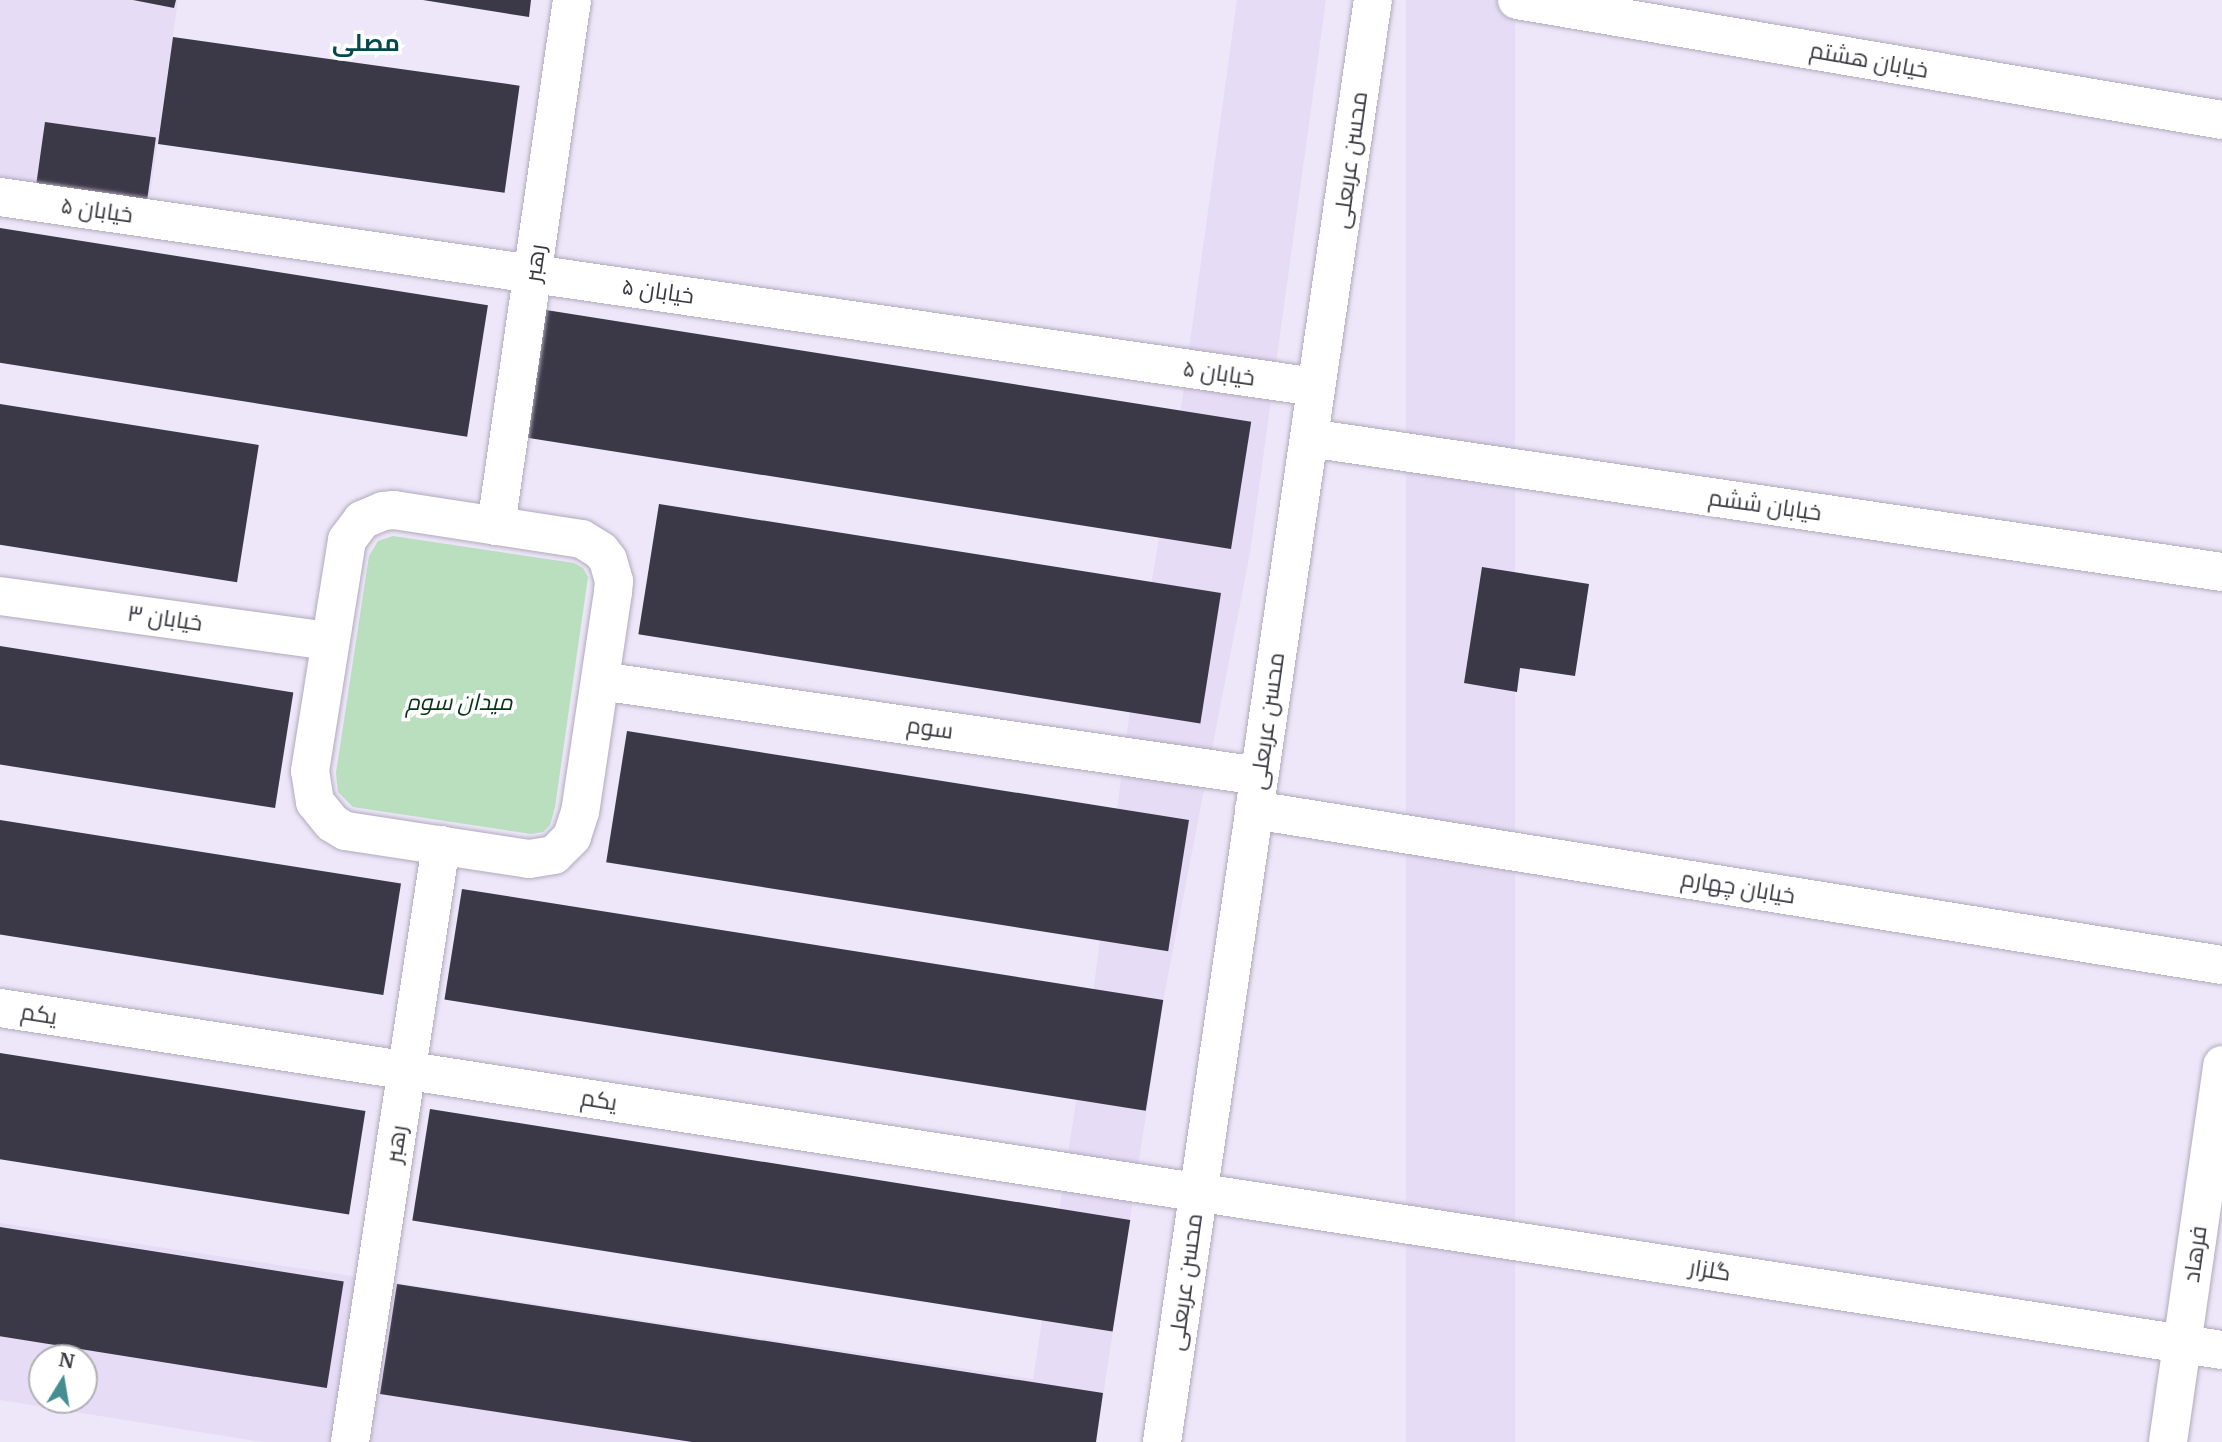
<!DOCTYPE html>
<meta charset="utf-8">
<style>
body{margin:0}
#map{position:relative;width:2222px;height:1442px;overflow:hidden;background:#ede7f9;font-family:Merriweather,Cairo,serif}
div>[style]{position:absolute}
.built>*{inset:0;background:#e6dcf6;transform-origin:0 0}
.green>*{inset:0;background:#b9dfbf}
.building>*{inset:0;background:#3b3847;transform-origin:0 0}
.roads{filter:drop-shadow(0 0 2px #b1aabc) drop-shadow(0 0 2px #b1aabc)}
.minor>*{height:38px;margin:-19px;padding:0 19px;transform-origin:19px;border-radius:19px;background:#fff}
.secondary>*{height:38px;margin:-19px;padding:0 19px;transform-origin:19px;border-radius:19px;background:#fff}
span{translate:-50% -50%;white-space:nowrap;text-align:center;line-height:1.15;-webkit-text-stroke:7px #fff;paint-order:stroke}
.street-label{font-size:23px;color:#3b3940}
.park-label{font-size:23px;color:#063515;font-style:italic}
.neighbourhood-label{font-size:24px;color:#06494c;font-weight:700}
.north{position:absolute;left:28px;top:1344px;width:70px;height:70px;box-sizing:border-box;background:#fff;border:2px solid #b1b0b3;border-radius:50%;rotate:11deg;font-size:19px;font-weight:700;line-height:28px;text-align:center;color:#3b3940}
.north::after{content:'';display:block;margin:auto;width:24px;height:32px;background:#458d91;clip-path:polygon(50% 0,100% 100%,50% 72%,0 100%)}
</style>
<div id="map">
<div class="built">
<i style="clip-path:polygon(0 0,178px 0,148px 210px,0 189px)"></i>
<i style="clip-path:polygon(evenodd,1237px 0,1326px 0,1250px 553px,1164px 996px,1096px 1442px,263px 1442px,0 1400px,0 1223px,1033px 1379px,1094px 986px,1130px 710px,1181px 408px,1237px 0,42px 1358px,84px 1358px,84px 1400px,42px 1400px,42px 1358px)"></i>
<i style="left:1406px;top:0;width:109px;height:1456px"></i>
</div>
<div class="green">
<i style="clip-path:polygon(393px 536px,574px 563px,583px 568px,588px 577px,555px 807px,550px 825px,543px 832px,531px 834px,353px 807px,338px 792px,336px 773px,369px 556px,378px 541px)"></i>
</div>
<div class="building">
<i style="clip-path:polygon(133px 0,176px 0,174px 8px)"></i>
<i style="clip-path:polygon(423px 0,531px 0,529px 17px)"></i>
<i style="left:173px;top:37px;width:350px;height:108px;rotate:8deg"></i>
<i style="left:45px;top:122px;width:112px;height:71px;rotate:8deg"></i>
<i style="left:0;top:228px;width:494px;height:133px;rotate:9deg"></i>
<i style="left:546px;top:310px;width:714px;height:129px;rotate:9deg"></i>
<i style="left:0;top:404px;width:262px;height:139px;rotate:9deg"></i>
<i style="left:659px;top:504px;width:569px;height:132px;rotate:9deg"></i>
<i style="clip-path:polygon(1482px 567px,1589px 584px,1575px 676px,1520px 668px,1517px 692px,1464px 683px)"></i>
<i style="left:0;top:646px;width:297px;height:117px;rotate:9deg"></i>
<i style="left:627px;top:731px;width:569px;height:133px;rotate:9deg"></i>
<i style="left:0;top:820px;width:406px;height:113px;rotate:9deg"></i>
<i style="left:462px;top:889px;width:710px;height:112px;rotate:9deg"></i>
<i style="left:0;top:1053px;width:370px;height:105px;rotate:9deg"></i>
<i style="left:430px;top:1109px;width:709px;height:113px;rotate:9deg"></i>
<i style="left:0;top:1227px;width:348px;height:108px;rotate:9deg"></i>
<i style="clip-path:polygon(397px 1284px,1103px 1393px,1096px 1442px,692px 1442px,380px 1394px)"></i>
</div>
<div class="roads">
<div class="minor">
<i style="left:1517px;top:0;width:715px;rotate:9.66deg"></i>
<i style="left:0;top:197px;width:1330px;rotate:8.22deg"></i>
<i style="left:1309px;top:438px;width:923px;rotate:8.35deg"></i>
<i style="left:394px;top:510px;width:190px;rotate:8.8deg"></i>
<i style="left:582px;top:539px;width:22px;rotate:32deg"></i>
<i style="left:601px;top:551px;width:11px;rotate:52deg"></i>
<i style="left:608px;top:560px;width:22px;rotate:74deg"></i>
<i style="left:614px;top:581px;width:11px;rotate:95deg"></i>
<i style="left:613px;top:592px;width:222px;rotate:98.5deg"></i>
<i style="left:580px;top:812px;width:26px;rotate:108deg"></i>
<i style="left:572px;top:837px;width:25px;rotate:135deg"></i>
<i style="left:554px;top:855px;width:25px;rotate:171deg"></i>
<i style="left:529px;top:859px;width:186px;rotate:-171.3deg"></i>
<i style="left:345px;top:831px;width:15px;rotate:-148deg"></i>
<i style="left:332px;top:823px;width:27px;rotate:-129deg"></i>
<i style="left:315px;top:802px;width:31px;rotate:-99deg"></i>
<i style="left:310px;top:771px;width:234px;rotate:-80.9deg"></i>
<i style="left:347px;top:540px;width:25px;rotate:-53deg"></i>
<i style="left:362px;top:520px;width:23px;rotate:-23deg"></i>
<i style="left:383px;top:511px;width:11px;rotate:-5deg"></i>
<i style="left:496px;top:526px;width:531px;rotate:-81.78deg"></i>
<i style="left:0;top:596px;width:333px;rotate:7.8deg"></i>
<i style="left:600px;top:681px;width:666px;rotate:8.2deg"></i>
<i style="left:1254px;top:810px;width:980px;rotate:9.1deg"></i>
<i style="left:0;top:1008px;width:2248px;rotate:8.75deg"></i>
<i style="left:350px;top:1442px;width:604px;rotate:-81.33deg"></i>
<i style="left:2168px;top:1442px;width:381px;rotate:-81.8deg"></i>
</div>
<div class="secondary">
<i style="left:1162px;top:1442px;width:1457px;rotate:-81.68deg"></i>
</div>
</div>
<div class="street-label">
<span style="left:1869px;top:60px;rotate:10deg">خیابان هشتم</span>
<span style="left:1350px;top:160px;rotate:-82deg">محسن عربعلی</span>
<span style="left:97px;top:210px;rotate:8deg">خیابان ۵</span>
<span style="left:535px;top:263px;rotate:-82deg">رهبر</span>
<span style="left:658px;top:291px;rotate:8deg">خیابان ۵</span>
<span style="left:1219px;top:373px;rotate:8deg">خیابان ۵</span>
<span style="left:1765px;top:505px;rotate:8deg">خیابان ششم</span>
<span style="left:165px;top:618px;rotate:8deg">خیابان ۳</span>
<span style="left:1267px;top:721px;rotate:-82deg">محسن عربعلی</span>
<span style="left:930px;top:728px;rotate:8deg">سوم</span>
<span style="left:1738px;top:887px;rotate:9deg">خیابان چهارم</span>
<span style="left:39px;top:1014px;rotate:9deg">یکم</span>
<span style="left:599px;top:1100px;rotate:9deg">یکم</span>
<span style="left:396px;top:1144px;rotate:-81deg">رهبر</span>
<span style="left:2195px;top:1254px;rotate:-82deg">فرهاد</span>
<span style="left:1710px;top:1270px;rotate:9deg">گلزار</span>
<span style="left:1185px;top:1282px;rotate:-82deg">محسن عربعلی</span>
</div>
<div class="park-label">
<span style="left:459px;top:702px">میدان سوم</span>
</div>
<div class="neighbourhood-label">
<span style="left:366px;top:43px">مصلی</span>
</div>
<div class="north">N</div>
</div>
